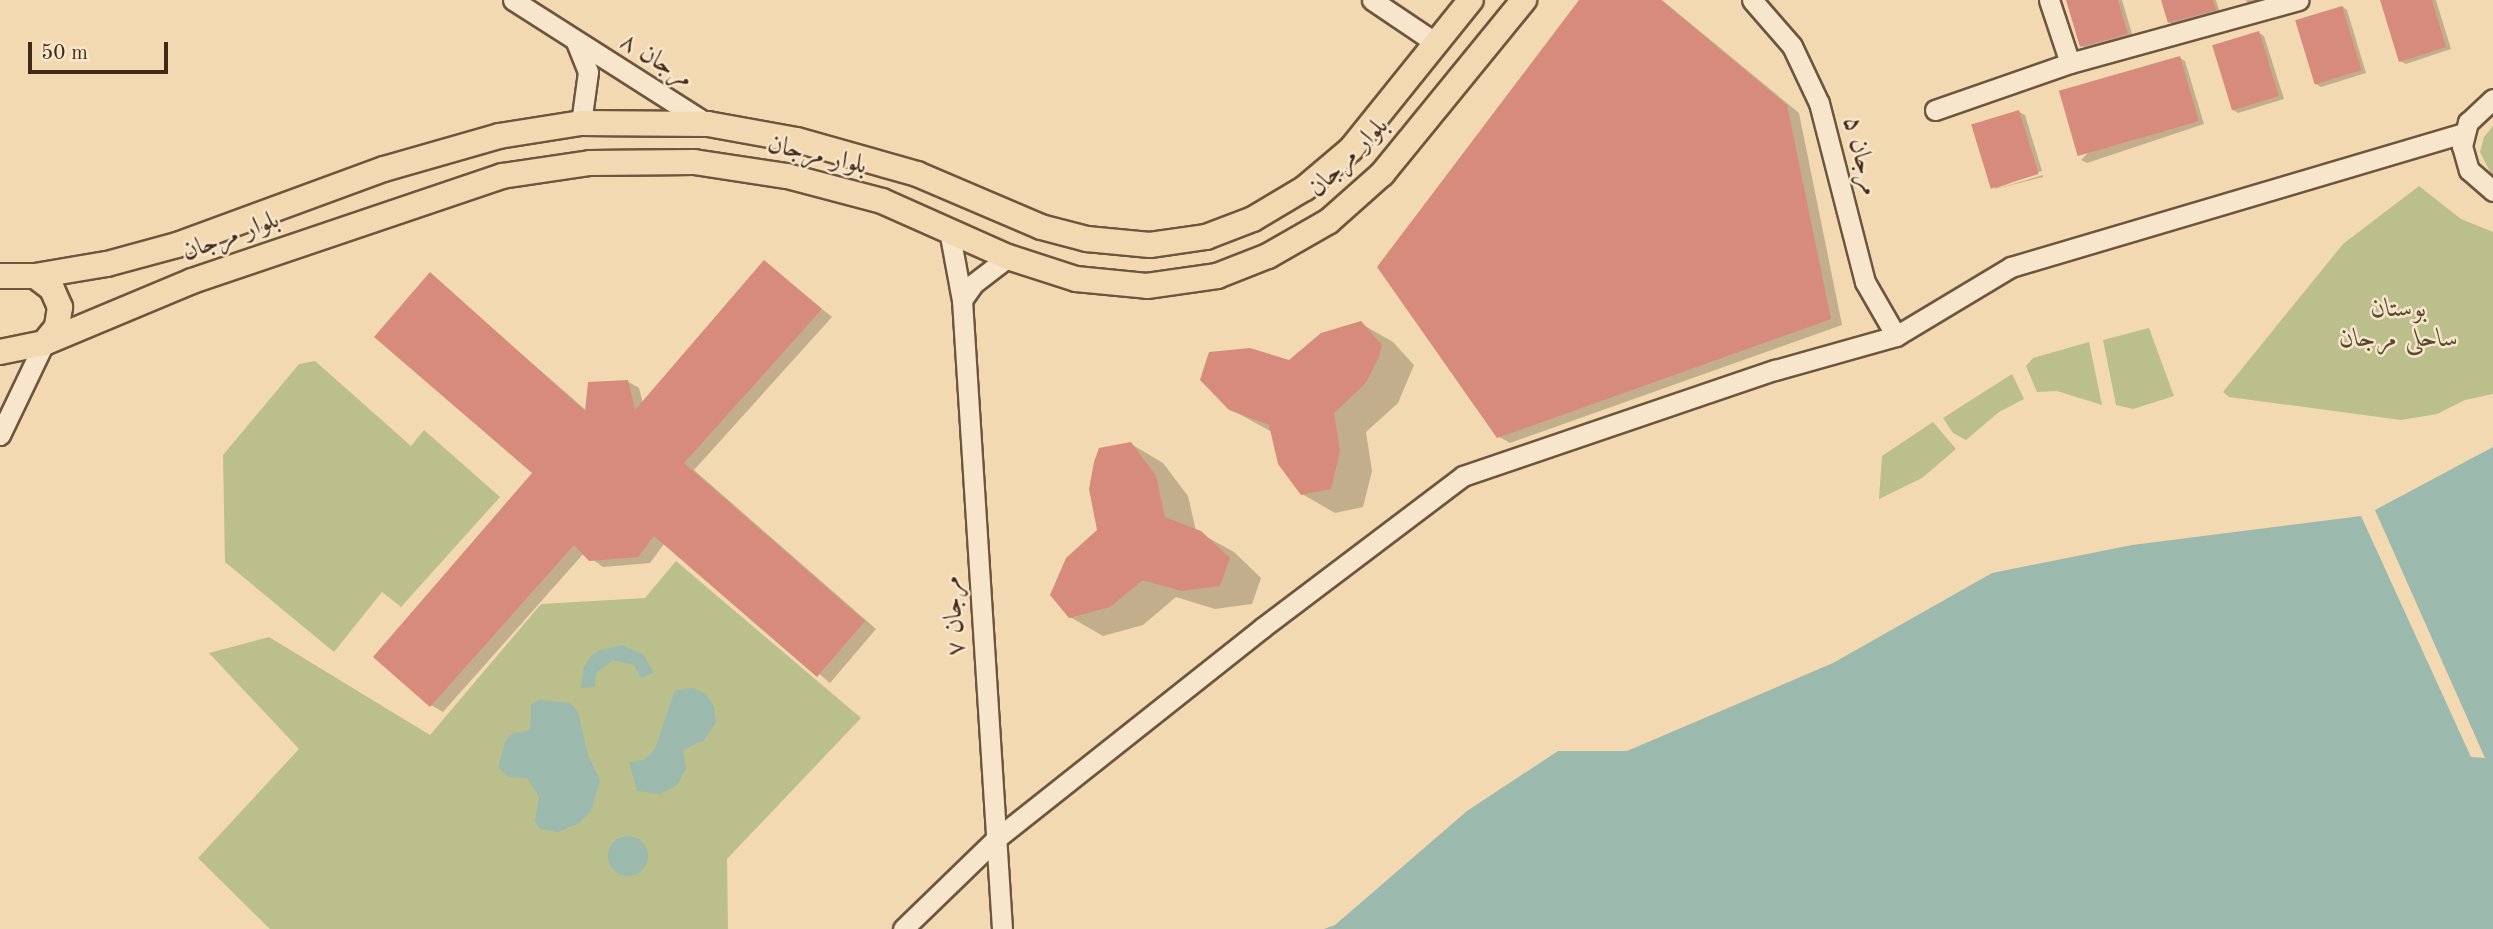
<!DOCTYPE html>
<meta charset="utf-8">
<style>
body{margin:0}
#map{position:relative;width:2493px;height:929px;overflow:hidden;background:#f3d9b1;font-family:"Old Standard TT",Amiri,serif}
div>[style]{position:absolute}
.green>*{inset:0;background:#bbbf8b}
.water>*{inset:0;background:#9bbaad}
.round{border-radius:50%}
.shadow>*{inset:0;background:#0003}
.building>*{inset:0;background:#d78b7c;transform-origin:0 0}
.roads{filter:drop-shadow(2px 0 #6e553e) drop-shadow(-2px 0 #6e553e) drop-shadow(0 2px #6e553e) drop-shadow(0 -2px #6e553e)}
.minor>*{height:19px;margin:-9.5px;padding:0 9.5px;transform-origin:9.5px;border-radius:9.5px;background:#f7e6cc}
.major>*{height:24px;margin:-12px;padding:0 12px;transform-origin:12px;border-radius:12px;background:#f3d9b1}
span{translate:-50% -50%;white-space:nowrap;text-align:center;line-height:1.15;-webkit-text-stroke:5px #f7e6cc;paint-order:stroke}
.street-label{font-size:26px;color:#412918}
.park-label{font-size:26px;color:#59472f;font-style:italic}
.scale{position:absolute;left:28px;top:42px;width:140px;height:32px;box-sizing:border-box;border:4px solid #412918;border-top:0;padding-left:9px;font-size:21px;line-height:24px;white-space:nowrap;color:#412918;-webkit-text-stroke:5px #f7e6cc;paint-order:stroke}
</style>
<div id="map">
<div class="green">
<i style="clip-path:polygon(2493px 126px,2493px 178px,2480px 152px,2484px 137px)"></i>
<i style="clip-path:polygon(2419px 186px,2461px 219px,2493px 232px,2493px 394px,2465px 400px,2437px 414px,2401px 420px,2229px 397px,2223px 392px,2343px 244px)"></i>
<i style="clip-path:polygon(2149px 328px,2174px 396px,2133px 409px,2116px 405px,2103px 340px)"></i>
<i style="clip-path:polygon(2089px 342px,2102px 405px,2057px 391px,2037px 392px,2026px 366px,2033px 358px)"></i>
<i style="clip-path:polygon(315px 361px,411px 446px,424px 430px,500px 497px,401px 607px,382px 592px,334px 652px,225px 562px,223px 455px,299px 364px)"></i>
<i style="clip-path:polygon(2012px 374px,2024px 399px,1999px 412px,1966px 440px,1953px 433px,1943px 418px)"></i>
<i style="clip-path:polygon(1933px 422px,1956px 449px,1922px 478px,1879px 499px,1882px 456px)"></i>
<i style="clip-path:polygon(676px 561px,861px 718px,727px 859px,728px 929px,270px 929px,198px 858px,299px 749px,209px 653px,269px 637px,430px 735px,541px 604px,645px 598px)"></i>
</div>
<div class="water">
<i style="clip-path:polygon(2493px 447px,2493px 929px,1324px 929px,1335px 925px,1467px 811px,1558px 751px,1627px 751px,1833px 663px,1992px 573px,2132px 545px,2361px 516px,2471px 757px,2485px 758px,2375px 510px)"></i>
<i style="clip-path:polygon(623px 645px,644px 655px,654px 673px,641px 678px,634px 665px,613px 660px,596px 673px,595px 687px,581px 688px,584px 667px,590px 657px,600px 650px)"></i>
<i style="clip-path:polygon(693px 688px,706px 694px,714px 707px,716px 722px,704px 740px,683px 750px,686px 769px,677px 785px,660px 794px,637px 791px,629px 762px,644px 760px,655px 749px,675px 690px)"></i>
<i style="clip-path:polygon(539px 700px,570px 703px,578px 712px,588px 755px,600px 780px,591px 811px,579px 823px,558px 832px,540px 829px,535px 822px,539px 797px,527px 778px,509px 777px,498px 768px,505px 742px,511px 734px,530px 730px,531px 704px)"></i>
<i class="round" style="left:608px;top:836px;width:40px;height:40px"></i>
</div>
<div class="shadow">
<i style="clip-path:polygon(1581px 0,1662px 0,1799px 113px,1842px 325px,1510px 443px,1498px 436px)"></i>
<i style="clip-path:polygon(2068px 0,2122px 0,2133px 37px,2087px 49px,2082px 46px)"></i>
<i style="clip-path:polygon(2162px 0,2216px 0,2220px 13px,2175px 25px,2169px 22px)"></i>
<i style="clip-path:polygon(2245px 0,2266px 0,2251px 4px)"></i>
<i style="clip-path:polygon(2382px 0,2436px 0,2451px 49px,2406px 64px,2400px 61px)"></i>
<i style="clip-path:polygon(2342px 6px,2347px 10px,2366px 73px,2321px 87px,2316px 84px)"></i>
<i style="clip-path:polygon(2259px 33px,2264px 36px,2284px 99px,2238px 113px,2233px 110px)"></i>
<i style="clip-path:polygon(2180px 58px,2185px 61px,2204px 124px,2087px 163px,2081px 160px)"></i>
<i style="clip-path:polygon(2019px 112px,2025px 115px,2042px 171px,1995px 189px)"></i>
<i style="clip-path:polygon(2043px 175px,2043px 177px,1996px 189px)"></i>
<i style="clip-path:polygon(764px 262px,832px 317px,694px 470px,876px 629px,830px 683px,664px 544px,650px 563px,603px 567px,584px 553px,443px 712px,431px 705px,534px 473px,431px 275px,587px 411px,627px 381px,639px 388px,643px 403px)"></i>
<i style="clip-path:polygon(1360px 323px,1393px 342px,1414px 365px,1398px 403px,1366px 432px,1372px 471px,1363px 507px,1335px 513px,1302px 494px,1272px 432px,1230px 409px,1290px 362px)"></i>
<i style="clip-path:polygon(1131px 444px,1163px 463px,1188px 496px,1196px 531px,1234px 552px,1261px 578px,1252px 604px,1215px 609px,1176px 597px,1143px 625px,1103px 636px,1070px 617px)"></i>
</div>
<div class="building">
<i style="clip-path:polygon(1579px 0,1661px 0,1787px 105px,1831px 319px,1497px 438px,1377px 267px)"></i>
<i style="clip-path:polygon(2066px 0,2118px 0,2128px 34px,2080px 47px)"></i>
<i style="clip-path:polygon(2161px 0,2213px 0,2216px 10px,2168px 23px)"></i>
<i style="clip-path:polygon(2380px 0,2432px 0,2446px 47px,2399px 62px)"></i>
<i style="left:2342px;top:6px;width:67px;height:49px;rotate:73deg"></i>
<i style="left:2259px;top:31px;width:68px;height:49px;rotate:73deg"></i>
<i style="left:2180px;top:56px;width:68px;height:126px;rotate:74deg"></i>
<i style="left:2019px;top:110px;width:67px;height:50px;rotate:73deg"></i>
<i style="clip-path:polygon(764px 260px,822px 309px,684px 463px,865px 621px,817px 677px,654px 536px,638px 557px,589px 561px,574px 545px,430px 707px,373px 657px,532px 473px,374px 337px,430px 272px,585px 411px,588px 382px,628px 380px,635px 410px)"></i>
<i style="clip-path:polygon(1361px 321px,1382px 345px,1378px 359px,1365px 384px,1334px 413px,1340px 451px,1331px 489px,1301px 495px,1278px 464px,1269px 425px,1229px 410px,1200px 380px,1209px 352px,1250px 348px,1289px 360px,1321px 333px)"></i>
<i style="clip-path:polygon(1131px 442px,1156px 476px,1165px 517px,1201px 531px,1230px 558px,1220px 586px,1181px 591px,1143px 580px,1110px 607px,1069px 618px,1050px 595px,1066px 558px,1097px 530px,1089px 489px,1094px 462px,1099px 448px)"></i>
</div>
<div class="roads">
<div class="minor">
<i style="left:513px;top:0;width:231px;rotate:32.5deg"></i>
<i style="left:1372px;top:0;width:77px;rotate:33.9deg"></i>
<i style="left:1752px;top:0;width:61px;rotate:49deg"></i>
<i style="left:1792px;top:46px;width:63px;rotate:64.7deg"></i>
<i style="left:1819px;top:103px;width:185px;rotate:75.6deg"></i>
<i style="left:1865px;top:282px;width:62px;rotate:60.1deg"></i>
<i style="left:2049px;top:0;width:66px;rotate:71.6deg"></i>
<i style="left:576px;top:42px;width:32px;rotate:68deg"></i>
<i style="left:588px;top:72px;width:51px;rotate:97.8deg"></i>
<i style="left:2493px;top:99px;width:34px;rotate:137deg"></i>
<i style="left:2468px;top:122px;width:25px;rotate:104deg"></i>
<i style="left:2462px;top:146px;width:25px;rotate:74deg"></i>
<i style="left:2469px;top:170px;width:32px;rotate:41deg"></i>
<i style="left:1935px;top:110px;width:143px;rotate:-19.2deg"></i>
<i style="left:2070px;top:63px;width:237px;rotate:-15.4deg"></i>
<i style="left:949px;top:230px;width:71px;rotate:79.5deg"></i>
<i style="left:962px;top:300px;width:630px;rotate:86.36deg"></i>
<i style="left:962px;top:300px;width:19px;rotate:-55deg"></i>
<i style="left:973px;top:284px;width:44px;rotate:-37.6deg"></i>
<i style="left:0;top:435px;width:102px;rotate:-64.4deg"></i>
<i style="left:903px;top:929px;width:129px;rotate:-44.1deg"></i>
<i style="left:996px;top:839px;width:340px;rotate:-38.4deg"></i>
<i style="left:1262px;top:628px;width:252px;rotate:-37.1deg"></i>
<i style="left:1463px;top:476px;width:330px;rotate:-18.8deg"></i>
<i style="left:1775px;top:370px;width:126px;rotate:-15.7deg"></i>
<i style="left:1896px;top:336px;width:134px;rotate:-31deg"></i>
<i style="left:2011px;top:267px;width:472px;rotate:-16.5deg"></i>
</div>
<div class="major">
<i style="left:0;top:276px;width:35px"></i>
<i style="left:35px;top:276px;width:73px;rotate:-9.5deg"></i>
<i style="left:107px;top:264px;width:73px;rotate:-15.2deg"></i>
<i style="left:177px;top:245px;width:221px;rotate:-20.2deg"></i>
<i style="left:384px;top:169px;width:120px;rotate:-16deg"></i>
<i style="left:499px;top:136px;width:83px;rotate:-9deg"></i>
<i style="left:581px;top:123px;width:127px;rotate:0.5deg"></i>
<i style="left:708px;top:124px;width:90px;rotate:10.2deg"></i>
<i style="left:797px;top:140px;width:125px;rotate:15.8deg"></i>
<i style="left:917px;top:174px;width:135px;rotate:23.1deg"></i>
<i style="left:1041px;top:227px;width:48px;rotate:14.6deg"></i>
<i style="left:1087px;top:239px;width:63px;rotate:5.4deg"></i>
<i style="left:1150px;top:245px;width:57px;rotate:-8.1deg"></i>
<i style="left:1206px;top:237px;width:50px;rotate:-21deg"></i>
<i style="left:1253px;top:219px;width:61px;rotate:-30.8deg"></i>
<i style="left:1305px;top:188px;width:60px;rotate:-40.3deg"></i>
<i style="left:1351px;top:149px;width:191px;rotate:-51.2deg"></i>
<i style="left:35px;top:276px;width:21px;rotate:37deg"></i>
<i style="left:52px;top:289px;width:20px;rotate:66deg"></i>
<i style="left:60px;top:307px;width:20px;rotate:99deg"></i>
<i style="left:57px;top:327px;width:21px;rotate:129deg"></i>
<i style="left:0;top:352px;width:45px;rotate:-11.6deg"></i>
<i style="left:44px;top:343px;width:160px;rotate:-22.7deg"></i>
<i style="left:192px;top:281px;width:327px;rotate:-18.7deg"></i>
<i style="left:502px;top:176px;width:89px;rotate:-8.4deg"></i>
<i style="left:590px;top:163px;width:104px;rotate:-0.6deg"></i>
<i style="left:694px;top:162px;width:94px;rotate:8.6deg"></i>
<i style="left:787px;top:176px;width:98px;rotate:14.7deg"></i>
<i style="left:882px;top:201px;width:138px;rotate:24deg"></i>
<i style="left:1008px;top:257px;width:71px;rotate:17.9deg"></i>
<i style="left:1076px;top:279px;width:71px;rotate:5.6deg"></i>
<i style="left:1147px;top:286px;width:71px;rotate:-8.1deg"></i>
<i style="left:1217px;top:276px;width:55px;rotate:-21.4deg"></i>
<i style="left:1268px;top:256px;width:70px;rotate:-29.8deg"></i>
<i style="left:1329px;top:221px;width:71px;rotate:-41.6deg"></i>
<i style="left:1382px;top:174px;width:225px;rotate:-50.8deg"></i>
</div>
</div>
<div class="street-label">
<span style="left:656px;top:61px;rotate:32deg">مرجان ۸</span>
<span style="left:817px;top:156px;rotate:13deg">بلوار مرجان</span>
<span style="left:1860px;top:156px;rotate:76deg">مرجان ۵</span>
<span style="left:1349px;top:158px;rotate:-45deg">بلوار مرجان</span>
<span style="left:231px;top:237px;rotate:-20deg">بلوار مرجان</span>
<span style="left:955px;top:616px;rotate:-94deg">مرجان ۷</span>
</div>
<div class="park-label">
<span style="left:2399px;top:325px">بوستان<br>ساحلی مرجان</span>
</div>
<div class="scale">50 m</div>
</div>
